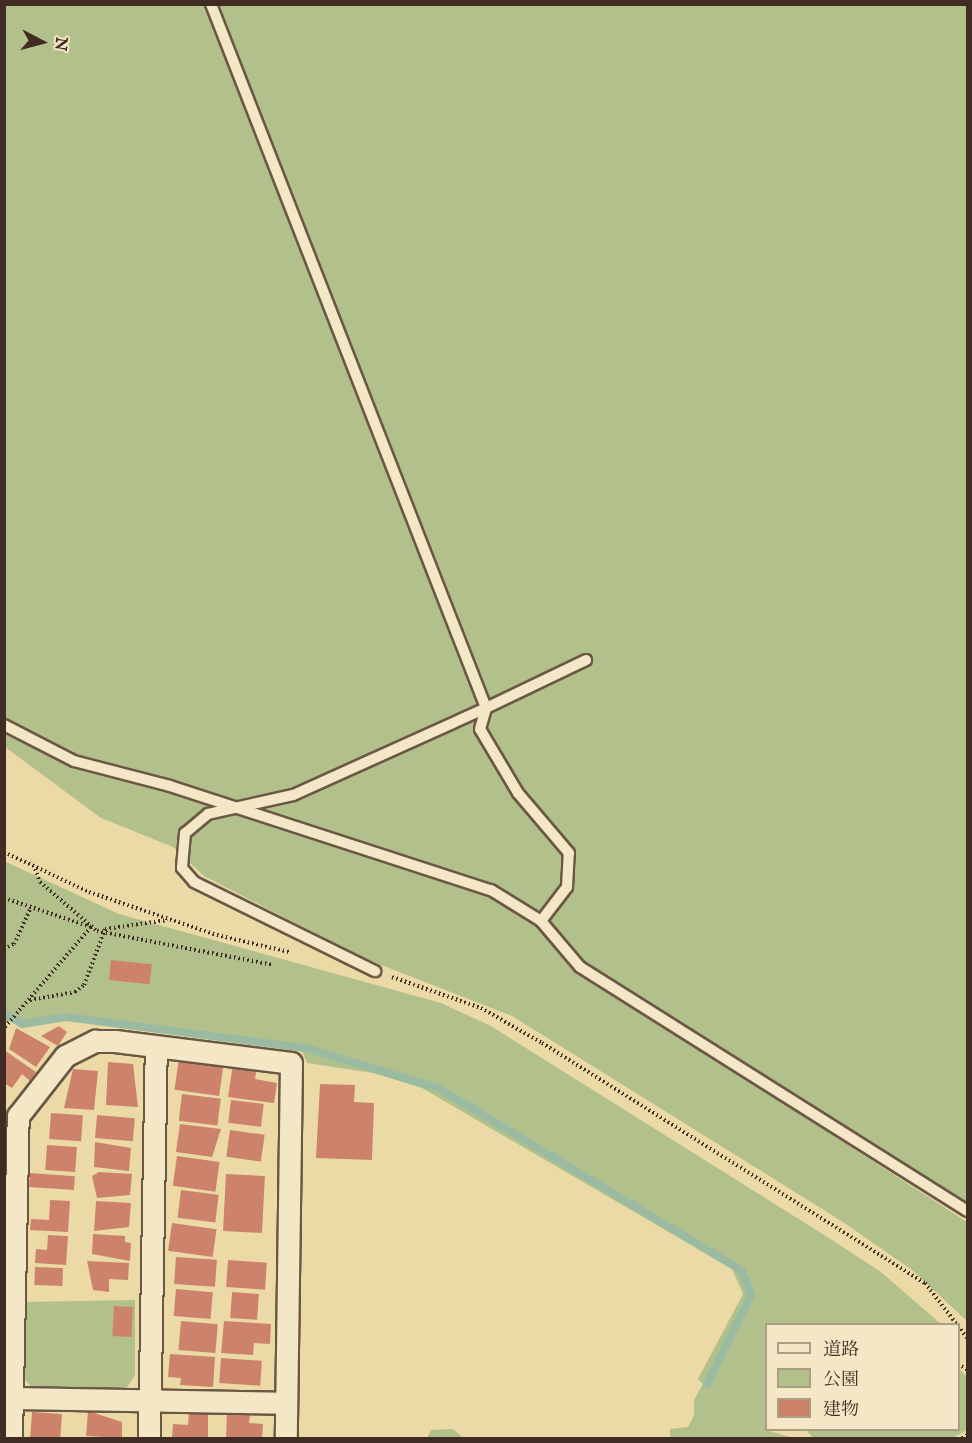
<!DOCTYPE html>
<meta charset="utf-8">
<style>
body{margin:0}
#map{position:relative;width:972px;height:1443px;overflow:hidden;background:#ecdaa6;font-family:"IM FELL English","Noto Serif JP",serif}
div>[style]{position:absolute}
.green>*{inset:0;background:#b2c18b}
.stream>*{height:8px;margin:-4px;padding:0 4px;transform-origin:4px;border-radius:4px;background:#9abba2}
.building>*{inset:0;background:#cd836b;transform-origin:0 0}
.path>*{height:4px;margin-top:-2px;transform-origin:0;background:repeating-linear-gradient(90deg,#402c23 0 1.5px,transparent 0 4.5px)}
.roads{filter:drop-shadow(2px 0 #6b5844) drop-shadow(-2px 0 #6b5844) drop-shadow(0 2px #6b5844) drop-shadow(0 -2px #6b5844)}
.service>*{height:10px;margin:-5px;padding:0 5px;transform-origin:5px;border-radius:5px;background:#f3e7c5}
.minor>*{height:21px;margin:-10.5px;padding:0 10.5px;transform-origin:10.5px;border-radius:10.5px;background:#f3e7c5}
span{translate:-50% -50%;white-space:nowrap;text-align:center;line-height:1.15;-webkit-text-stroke:5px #f3e7c5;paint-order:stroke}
.frame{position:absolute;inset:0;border:6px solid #402c23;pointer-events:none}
.legend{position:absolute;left:765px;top:1323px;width:195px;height:108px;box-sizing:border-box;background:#f3e7c5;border:2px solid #ab9c84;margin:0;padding:8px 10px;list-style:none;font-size:18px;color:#402c23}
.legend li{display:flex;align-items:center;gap:12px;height:30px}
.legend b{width:30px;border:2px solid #ab9c84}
.north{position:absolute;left:12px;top:12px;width:60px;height:60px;-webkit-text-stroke:4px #f3e7c5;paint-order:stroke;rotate:96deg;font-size:16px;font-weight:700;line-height:24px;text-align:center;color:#402c23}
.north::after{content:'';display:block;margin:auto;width:21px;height:27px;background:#402c23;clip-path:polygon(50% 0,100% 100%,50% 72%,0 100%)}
</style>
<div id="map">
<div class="green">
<i style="clip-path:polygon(4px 5px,967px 5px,967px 1204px,588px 968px,594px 981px,967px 1222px,967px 1321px,912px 1270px,843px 1222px,512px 1016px,361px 957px,204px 876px,173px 847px,101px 818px,5px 747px)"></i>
<i style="clip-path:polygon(4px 861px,119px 914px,441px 1003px,491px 1026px,829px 1238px,881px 1272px,941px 1324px,766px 1324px,766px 1430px,793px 1438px,670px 1438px,670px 1429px,688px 1427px,694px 1415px,694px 1400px,703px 1384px,698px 1379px,743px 1294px,732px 1269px,422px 1088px,373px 1073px,307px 1063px,300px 1046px,71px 1016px,6px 1022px)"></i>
<i style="clip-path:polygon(135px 1300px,135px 1375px,126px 1389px,33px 1389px,21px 1375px,22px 1302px)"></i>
<i style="clip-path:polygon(959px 1369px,967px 1377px,967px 1430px,953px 1438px,813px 1438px,806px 1430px,958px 1430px)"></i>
<i style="clip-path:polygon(453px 1429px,463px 1438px,427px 1438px,431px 1430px)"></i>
</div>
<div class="stream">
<i style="left:4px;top:1013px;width:21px;rotate:31deg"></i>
<i style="left:22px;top:1024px;width:45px;rotate:-9deg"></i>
<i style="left:66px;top:1017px;width:242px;rotate:7.4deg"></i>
<i style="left:306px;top:1048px;width:138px;rotate:16.9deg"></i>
<i style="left:438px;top:1088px;width:355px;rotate:31deg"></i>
<i style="left:742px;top:1271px;width:26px;rotate:69deg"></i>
<i style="left:751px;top:1295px;width:99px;rotate:116.3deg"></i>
</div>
<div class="building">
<i style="left:111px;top:960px;width:41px;height:20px;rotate:6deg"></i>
<i style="clip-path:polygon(59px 1026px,67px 1032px,58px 1046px,41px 1036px)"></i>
<i style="clip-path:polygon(16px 1028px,50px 1047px,36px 1067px,9px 1049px)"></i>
<i style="clip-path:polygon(4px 1050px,36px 1072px,30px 1081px,22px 1074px,12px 1088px,4px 1083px)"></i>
<i style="left:179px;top:1058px;width:45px;height:32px;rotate:8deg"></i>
<i style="clip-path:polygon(108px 1062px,133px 1064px,138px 1107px,106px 1105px)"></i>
<i style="clip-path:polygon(233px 1064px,257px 1068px,255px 1079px,277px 1083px,274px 1103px,228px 1097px)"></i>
<i style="clip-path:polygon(73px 1069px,98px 1071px,94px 1110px,64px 1108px)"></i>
<i style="clip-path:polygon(320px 1084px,355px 1085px,354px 1102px,374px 1103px,372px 1160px,316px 1158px)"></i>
<i style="left:182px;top:1094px;width:39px;height:27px;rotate:7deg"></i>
<i style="left:231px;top:1100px;width:33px;height:23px;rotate:7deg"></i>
<i style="left:51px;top:1113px;width:32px;height:26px;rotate:4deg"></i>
<i style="left:97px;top:1115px;width:38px;height:23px;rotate:5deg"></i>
<i style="clip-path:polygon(180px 1124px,221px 1129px,212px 1157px,176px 1152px)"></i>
<i style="left:230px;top:1130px;width:35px;height:27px;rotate:8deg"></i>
<i style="clip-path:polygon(95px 1142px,131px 1148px,129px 1171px,94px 1167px)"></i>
<i style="left:47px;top:1145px;width:30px;height:25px;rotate:4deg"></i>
<i style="left:177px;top:1156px;width:43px;height:30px;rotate:8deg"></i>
<i style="clip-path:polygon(99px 1172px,132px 1174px,130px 1195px,97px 1198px,92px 1176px)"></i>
<i style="left:30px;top:1173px;width:45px;height:14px;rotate:4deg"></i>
<i style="left:226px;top:1174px;width:39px;height:57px;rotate:3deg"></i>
<i style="left:181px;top:1190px;width:38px;height:28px;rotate:7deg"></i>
<i style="clip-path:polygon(50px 1200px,70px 1201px,68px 1232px,30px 1230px,31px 1219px,49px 1220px)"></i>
<i style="clip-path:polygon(96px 1201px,131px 1203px,129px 1227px,94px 1231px)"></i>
<i style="left:172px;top:1223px;width:45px;height:28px;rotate:8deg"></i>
<i style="clip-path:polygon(93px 1234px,125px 1236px,125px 1242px,131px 1243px,130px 1261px,92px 1254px)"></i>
<i style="clip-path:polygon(48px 1235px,68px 1236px,66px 1265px,35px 1263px,36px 1249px,47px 1250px)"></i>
<i style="left:176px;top:1257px;width:41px;height:27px;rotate:4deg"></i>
<i style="left:228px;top:1260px;width:39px;height:27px;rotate:4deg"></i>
<i style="clip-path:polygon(87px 1261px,129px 1263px,128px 1280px,109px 1279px,109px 1292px,93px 1290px)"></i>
<i style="left:35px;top:1267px;width:28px;height:18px;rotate:2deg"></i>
<i style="left:176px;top:1289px;width:37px;height:27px;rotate:5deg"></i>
<i style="left:232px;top:1292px;width:27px;height:26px;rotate:4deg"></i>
<i style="left:114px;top:1306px;width:19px;height:30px;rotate:3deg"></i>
<i style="left:181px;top:1321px;width:37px;height:29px;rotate:5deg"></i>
<i style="clip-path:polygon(224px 1321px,271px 1324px,270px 1344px,254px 1343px,253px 1355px,221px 1353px)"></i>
<i style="clip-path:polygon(170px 1354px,215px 1357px,213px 1387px,180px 1385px,181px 1378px,168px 1377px)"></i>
<i style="left:221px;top:1358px;width:41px;height:25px;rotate:4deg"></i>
<i style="clip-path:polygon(88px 1411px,122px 1422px,122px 1438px,86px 1436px)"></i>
<i style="left:32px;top:1412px;width:30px;height:26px;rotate:4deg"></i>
<i style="clip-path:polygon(189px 1412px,208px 1413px,208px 1438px,172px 1438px,173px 1424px,188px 1425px)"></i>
<i style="clip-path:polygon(227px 1413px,250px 1414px,249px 1423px,263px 1424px,262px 1438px,226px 1438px)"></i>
</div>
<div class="path">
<i style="left:4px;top:852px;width:94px;rotate:25.2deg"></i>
<i style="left:89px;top:892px;width:135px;rotate:18.6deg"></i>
<i style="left:217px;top:935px;width:74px;rotate:13.3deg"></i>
<i style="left:35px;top:869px;width:14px;rotate:69deg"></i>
<i style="left:40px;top:882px;width:75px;rotate:40.7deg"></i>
<i style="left:97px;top:931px;width:179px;rotate:10.9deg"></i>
<i style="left:4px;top:898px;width:92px;rotate:18.4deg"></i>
<i style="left:91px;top:927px;width:133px;rotate:130.7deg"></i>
<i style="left:4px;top:949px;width:11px;rotate:-27deg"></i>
<i style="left:14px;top:944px;width:38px;rotate:-65deg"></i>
<i style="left:392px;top:977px;width:94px;rotate:19.2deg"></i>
<i style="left:481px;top:1008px;width:70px;rotate:29.8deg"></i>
<i style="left:542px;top:1043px;width:452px;rotate:32.1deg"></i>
<i style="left:925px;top:1283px;width:71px;rotate:52.5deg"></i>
<i style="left:30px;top:1000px;width:46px;rotate:-10.1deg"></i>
<i style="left:75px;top:992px;width:11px;rotate:-38deg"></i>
<i style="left:84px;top:985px;width:60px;rotate:-69.4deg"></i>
<i style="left:105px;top:929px;width:63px;rotate:-8.3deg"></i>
<i style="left:958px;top:1364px;width:12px;rotate:31deg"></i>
<i style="left:962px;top:1438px;width:7px;rotate:-27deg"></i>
</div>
<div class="roads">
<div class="service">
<i style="left:211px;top:4px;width:756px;rotate:68.66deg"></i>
<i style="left:486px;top:708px;width:212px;rotate:155.7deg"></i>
<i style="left:293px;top:795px;width:87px;rotate:167.4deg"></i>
<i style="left:208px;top:814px;width:30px;rotate:140deg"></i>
<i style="left:185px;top:833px;width:35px;rotate:95deg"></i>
<i style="left:182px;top:868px;width:18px;rotate:49deg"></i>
<i style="left:194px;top:882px;width:202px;rotate:26.2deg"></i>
<i style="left:4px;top:725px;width:79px;rotate:27.2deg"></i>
<i style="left:74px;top:761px;width:99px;rotate:14.6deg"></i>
<i style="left:170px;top:786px;width:337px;rotate:18deg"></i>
<i style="left:491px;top:890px;width:59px;rotate:31.8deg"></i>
<i style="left:541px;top:921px;width:60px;rotate:49.7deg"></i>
<i style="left:580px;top:967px;width:458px;rotate:32.2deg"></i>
<i style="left:541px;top:921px;width:43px;rotate:-52.6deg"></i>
<i style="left:567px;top:887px;width:34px;rotate:-87deg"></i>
<i style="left:569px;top:853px;width:79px;rotate:-130.4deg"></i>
<i style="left:518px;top:793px;width:74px;rotate:-120.7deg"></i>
<i style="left:480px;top:729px;width:22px;rotate:-74deg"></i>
<i style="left:486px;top:708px;width:111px;rotate:-25.6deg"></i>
</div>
<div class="minor">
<i style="left:11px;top:1398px;width:275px;rotate:1deg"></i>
<i style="left:11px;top:1438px;width:322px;rotate:-88.8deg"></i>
<i style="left:18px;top:1116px;width:76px;rotate:-51.9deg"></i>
<i style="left:65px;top:1056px;width:34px;rotate:-27deg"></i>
<i style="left:95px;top:1041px;width:20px"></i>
<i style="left:115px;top:1041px;width:177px;rotate:7.1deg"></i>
<i style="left:291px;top:1063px;width:375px;rotate:90.8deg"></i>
<i style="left:149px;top:1438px;width:391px;rotate:-89deg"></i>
</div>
</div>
<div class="frame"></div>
<ul class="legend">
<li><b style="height:8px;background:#f3e7c5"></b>道路</li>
<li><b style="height:16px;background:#b2c18b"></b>公園</li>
<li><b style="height:16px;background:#cd836b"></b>建物</li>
</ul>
<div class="north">N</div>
</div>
